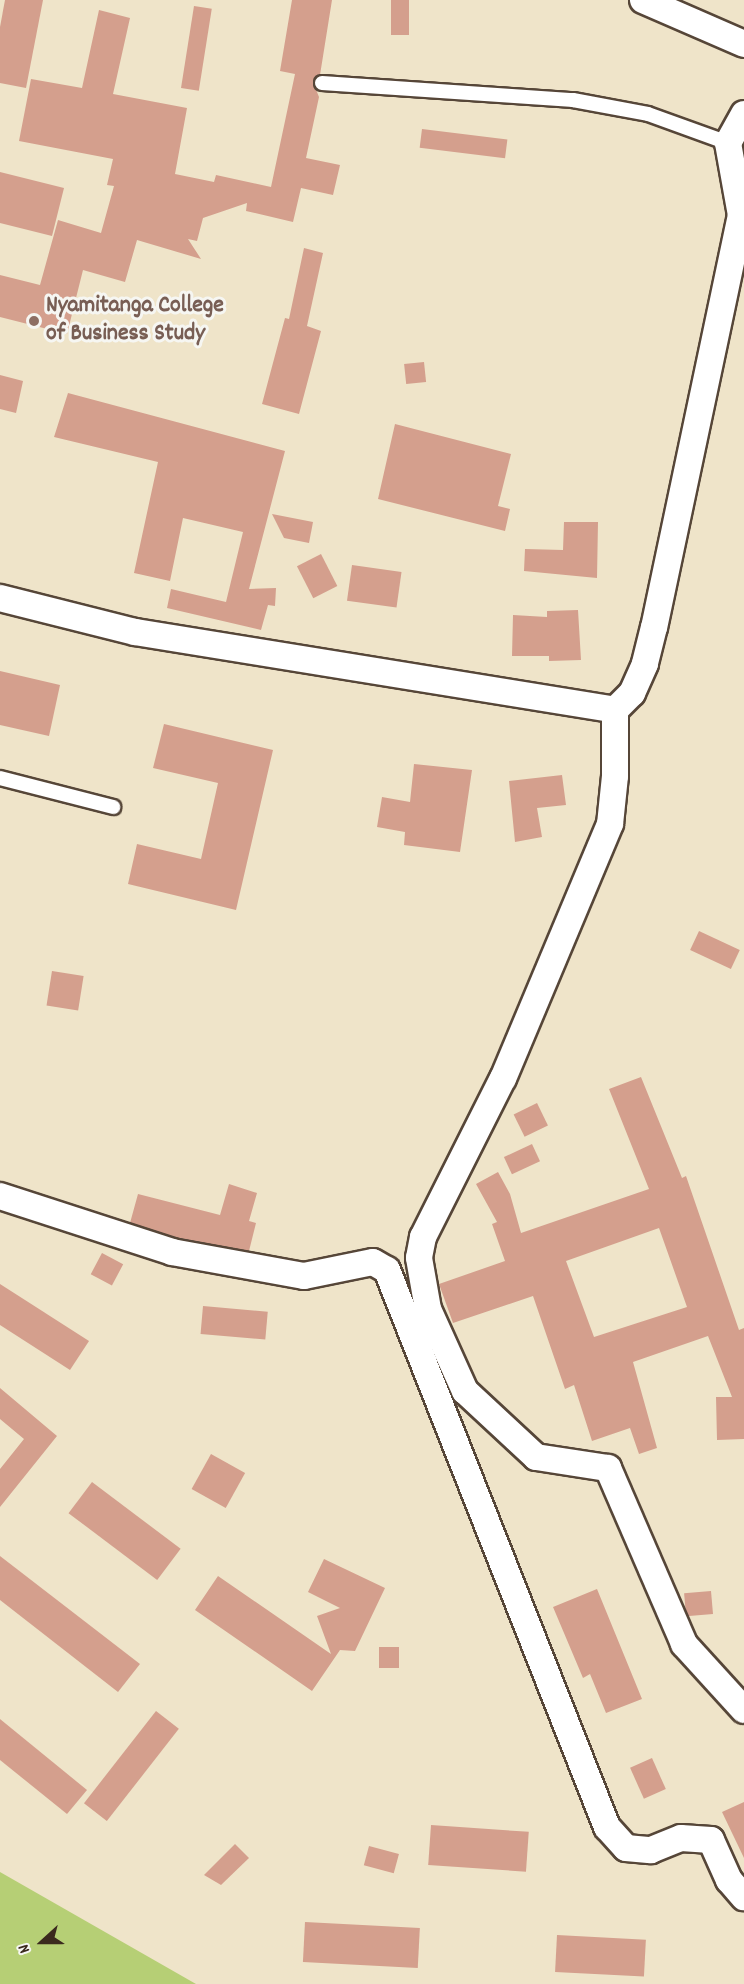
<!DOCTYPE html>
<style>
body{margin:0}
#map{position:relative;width:744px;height:1984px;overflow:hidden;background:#efe4c9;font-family:Dekko,sans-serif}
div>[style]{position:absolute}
.green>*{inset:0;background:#b6cf75}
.building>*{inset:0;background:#d49f8d;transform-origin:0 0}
.roads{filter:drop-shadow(2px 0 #564638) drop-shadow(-2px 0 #564638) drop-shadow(0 2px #564638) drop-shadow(0 -2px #564638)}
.service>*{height:14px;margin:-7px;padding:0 7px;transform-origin:7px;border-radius:7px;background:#fff}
.minor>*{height:26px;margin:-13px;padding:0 13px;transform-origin:13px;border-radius:13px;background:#fff}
.dots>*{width:16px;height:16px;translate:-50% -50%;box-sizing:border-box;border:3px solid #f6f6f2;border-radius:50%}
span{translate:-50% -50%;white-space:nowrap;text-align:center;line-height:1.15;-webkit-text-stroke:6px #f6f6f2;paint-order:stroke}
.education-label{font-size:24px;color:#785e54;font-weight:700}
.left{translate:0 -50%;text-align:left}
.north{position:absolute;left:12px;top:1912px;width:60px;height:60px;-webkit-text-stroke:4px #f6f6f2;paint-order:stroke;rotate:249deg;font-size:16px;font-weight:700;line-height:24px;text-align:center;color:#3b2a1e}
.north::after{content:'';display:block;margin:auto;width:21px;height:27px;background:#3b2a1e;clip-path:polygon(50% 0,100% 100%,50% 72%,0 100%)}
</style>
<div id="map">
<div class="green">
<i style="clip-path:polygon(0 1872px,196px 1984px,0 1984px)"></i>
</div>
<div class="building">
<i style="clip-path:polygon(5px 0,43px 0,26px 88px,0 83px,0 27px)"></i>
<i style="clip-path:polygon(292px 0,332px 0,320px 75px,313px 82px,319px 97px,306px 158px,340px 165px,333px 195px,301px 188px,293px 222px,246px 211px,247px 203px,203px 218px,197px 241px,188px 239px,201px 259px,137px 240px,125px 282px,83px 270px,67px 334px,0 317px,0 275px,40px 285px,58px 220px,101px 233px,114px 186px,107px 185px,113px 159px,19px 141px,31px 79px,82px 88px,99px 10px,130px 18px,113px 94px,187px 108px,175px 174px,214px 182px,216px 175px,271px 187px,295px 74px,280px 71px)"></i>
<i style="left:391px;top:0;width:18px;height:35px"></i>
<i style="left:194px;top:6px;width:18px;height:83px;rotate:9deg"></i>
<i style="left:422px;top:129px;width:86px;height:19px;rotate:7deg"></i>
<i style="clip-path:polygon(0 172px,64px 188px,52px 236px,0 223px)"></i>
<i style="clip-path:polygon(304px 248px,323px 253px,307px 326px,321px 331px,299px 414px,262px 404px,285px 318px,289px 319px)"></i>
<i style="left:424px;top:362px;width:20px;height:20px;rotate:84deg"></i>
<i style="clip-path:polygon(0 375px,23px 381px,16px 413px,0 409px)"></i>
<i style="clip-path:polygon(68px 393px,285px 451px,249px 589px,276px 588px,275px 606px,268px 605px,261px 630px,167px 608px,171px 589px,226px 602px,243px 532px,183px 518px,170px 581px,134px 573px,158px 462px,54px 437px)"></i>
<i style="clip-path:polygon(395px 424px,511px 454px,498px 506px,510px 509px,505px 531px,378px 499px)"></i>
<i style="clip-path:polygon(272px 514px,313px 522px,309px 543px,284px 538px)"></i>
<i style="clip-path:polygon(564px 522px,598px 522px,597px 578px,524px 571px,525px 549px,563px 550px)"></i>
<i style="left:321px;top:554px;width:36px;height:27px;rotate:63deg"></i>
<i style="left:352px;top:565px;width:50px;height:36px;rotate:8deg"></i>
<i style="clip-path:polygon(578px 610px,581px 660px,549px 661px,549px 656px,512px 656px,513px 615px,547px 617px,547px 611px)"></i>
<i style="clip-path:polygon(0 671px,60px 685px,49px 736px,0 725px)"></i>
<i style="clip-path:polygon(164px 724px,273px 750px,236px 910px,128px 884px,137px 844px,201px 859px,218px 783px,153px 768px)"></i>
<i style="clip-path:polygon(414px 764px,472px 770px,460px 852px,404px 845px,405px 832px,377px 827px,382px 797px,410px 802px)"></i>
<i style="clip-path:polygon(562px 775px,566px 805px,537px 808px,542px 837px,515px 842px,509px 781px)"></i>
<i style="left:699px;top:931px;width:45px;height:21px;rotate:25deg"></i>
<i style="left:52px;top:971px;width:32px;height:35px;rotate:9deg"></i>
<i style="clip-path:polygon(evenodd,641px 1077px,682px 1178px,686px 1176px,739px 1330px,744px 1328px,744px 1439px,717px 1440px,716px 1397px,732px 1397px,708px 1336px,633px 1362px,657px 1448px,639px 1454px,630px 1428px,592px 1441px,574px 1385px,565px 1389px,533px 1296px,453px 1323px,439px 1284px,505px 1261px,492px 1224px,497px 1222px,476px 1184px,498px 1172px,510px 1194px,521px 1233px,649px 1189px,609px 1089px,641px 1077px,659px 1228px,687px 1307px,594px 1337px,566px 1261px,659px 1228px)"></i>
<i style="left:537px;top:1103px;width:25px;height:26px;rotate:64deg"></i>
<i style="left:532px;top:1144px;width:19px;height:31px;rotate:65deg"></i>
<i style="clip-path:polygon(229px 1184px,257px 1193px,249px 1221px,256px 1223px,249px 1251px,178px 1238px,130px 1223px,138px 1194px,220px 1215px)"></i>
<i style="left:102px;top:1253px;width:24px;height:24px;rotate:28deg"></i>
<i style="clip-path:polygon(0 1284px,89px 1341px,70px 1370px,0 1325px)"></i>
<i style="left:203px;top:1306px;width:65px;height:28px;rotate:5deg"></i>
<i style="clip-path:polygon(0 1388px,57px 1436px,0 1507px,0 1469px,24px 1439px,0 1419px)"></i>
<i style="left:211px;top:1454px;width:39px;height:40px;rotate:29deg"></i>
<i style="left:92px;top:1482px;width:111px;height:39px;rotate:37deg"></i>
<i style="clip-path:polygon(0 1556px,140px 1664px,118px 1692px,0 1600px)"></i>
<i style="clip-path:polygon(324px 1559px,385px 1588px,355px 1651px,340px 1650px,312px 1691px,195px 1610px,218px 1576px,331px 1654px,317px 1616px,340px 1608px,308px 1592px)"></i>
<i style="clip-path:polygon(597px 1589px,642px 1699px,606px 1713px,590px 1674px,583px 1678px,553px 1607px)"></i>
<i style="left:711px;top:1591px;width:23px;height:27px;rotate:85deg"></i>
<i style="left:379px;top:1647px;width:20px;height:21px"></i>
<i style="left:156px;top:1711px;width:29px;height:117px;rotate:38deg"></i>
<i style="clip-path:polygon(0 1719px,87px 1790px,67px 1814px,0 1760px)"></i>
<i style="left:652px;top:1758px;width:34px;height:24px;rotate:66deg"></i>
<i style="clip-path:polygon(744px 1802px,744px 1858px,722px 1812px)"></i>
<i style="left:431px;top:1825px;width:98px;height:40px;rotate:4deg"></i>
<i style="clip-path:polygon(235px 1844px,249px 1858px,221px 1885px,204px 1875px)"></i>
<i style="left:369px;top:1846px;width:31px;height:20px;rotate:15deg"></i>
<i style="left:305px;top:1922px;width:115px;height:40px;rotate:3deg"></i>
<i style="left:557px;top:1935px;width:89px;height:37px;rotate:3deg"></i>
</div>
<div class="roads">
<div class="service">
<i style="left:322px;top:83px;width:252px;rotate:3.9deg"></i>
<i style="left:573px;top:100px;width:76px;rotate:10.6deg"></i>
<i style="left:648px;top:114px;width:85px;rotate:19.9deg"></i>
<i style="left:0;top:778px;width:117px;rotate:14.4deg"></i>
</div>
<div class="minor">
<i style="left:643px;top:0;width:110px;rotate:23.5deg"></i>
<i style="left:744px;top:114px;width:33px;rotate:119deg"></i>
<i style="left:728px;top:143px;width:73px;rotate:79.8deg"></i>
<i style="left:741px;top:215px;width:421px;rotate:101.9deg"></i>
<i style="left:654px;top:627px;width:38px;rotate:104deg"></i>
<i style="left:645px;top:664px;width:32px;rotate:114deg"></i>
<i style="left:632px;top:693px;width:24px;rotate:135deg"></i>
<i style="left:615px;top:710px;width:66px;rotate:90deg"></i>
<i style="left:615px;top:776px;width:48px;rotate:95.9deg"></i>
<i style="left:610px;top:824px;width:276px;rotate:112.8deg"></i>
<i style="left:503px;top:1078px;width:178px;rotate:116.7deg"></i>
<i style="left:423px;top:1237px;width:21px;rotate:101deg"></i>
<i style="left:419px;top:1258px;width:52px;rotate:80deg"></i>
<i style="left:428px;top:1309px;width:90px;rotate:65.7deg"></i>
<i style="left:465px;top:1391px;width:97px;rotate:42.9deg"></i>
<i style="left:536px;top:1457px;width:73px;rotate:8.7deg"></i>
<i style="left:608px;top:1468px;width:192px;rotate:66.6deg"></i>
<i style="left:684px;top:1644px;width:89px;rotate:47.7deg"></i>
<i style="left:0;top:598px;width:139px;rotate:14.1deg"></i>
<i style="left:135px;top:632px;width:486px;rotate:9.2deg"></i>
<i style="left:0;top:1196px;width:181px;rotate:18deg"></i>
<i style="left:172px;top:1252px;width:134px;rotate:10.3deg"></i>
<i style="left:304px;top:1276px;width:70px;rotate:-11.5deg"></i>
<i style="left:373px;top:1262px;width:16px;rotate:30deg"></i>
<i style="left:387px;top:1270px;width:599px;rotate:68.45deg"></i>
<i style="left:607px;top:1827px;width:28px;rotate:48deg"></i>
<i style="left:626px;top:1848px;width:25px;rotate:5deg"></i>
<i style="left:651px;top:1850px;width:32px;rotate:-22deg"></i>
<i style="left:681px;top:1838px;width:30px;rotate:4deg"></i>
<i style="left:711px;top:1840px;width:44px;rotate:65.8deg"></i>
<i style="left:729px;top:1880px;width:23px;rotate:49deg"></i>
</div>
</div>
<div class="dots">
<i style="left:34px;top:321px;background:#8d6e63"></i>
</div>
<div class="education-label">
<span class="left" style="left:46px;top:321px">Nyamitanga College<br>of Business Study</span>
</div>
<div class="north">N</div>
</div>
